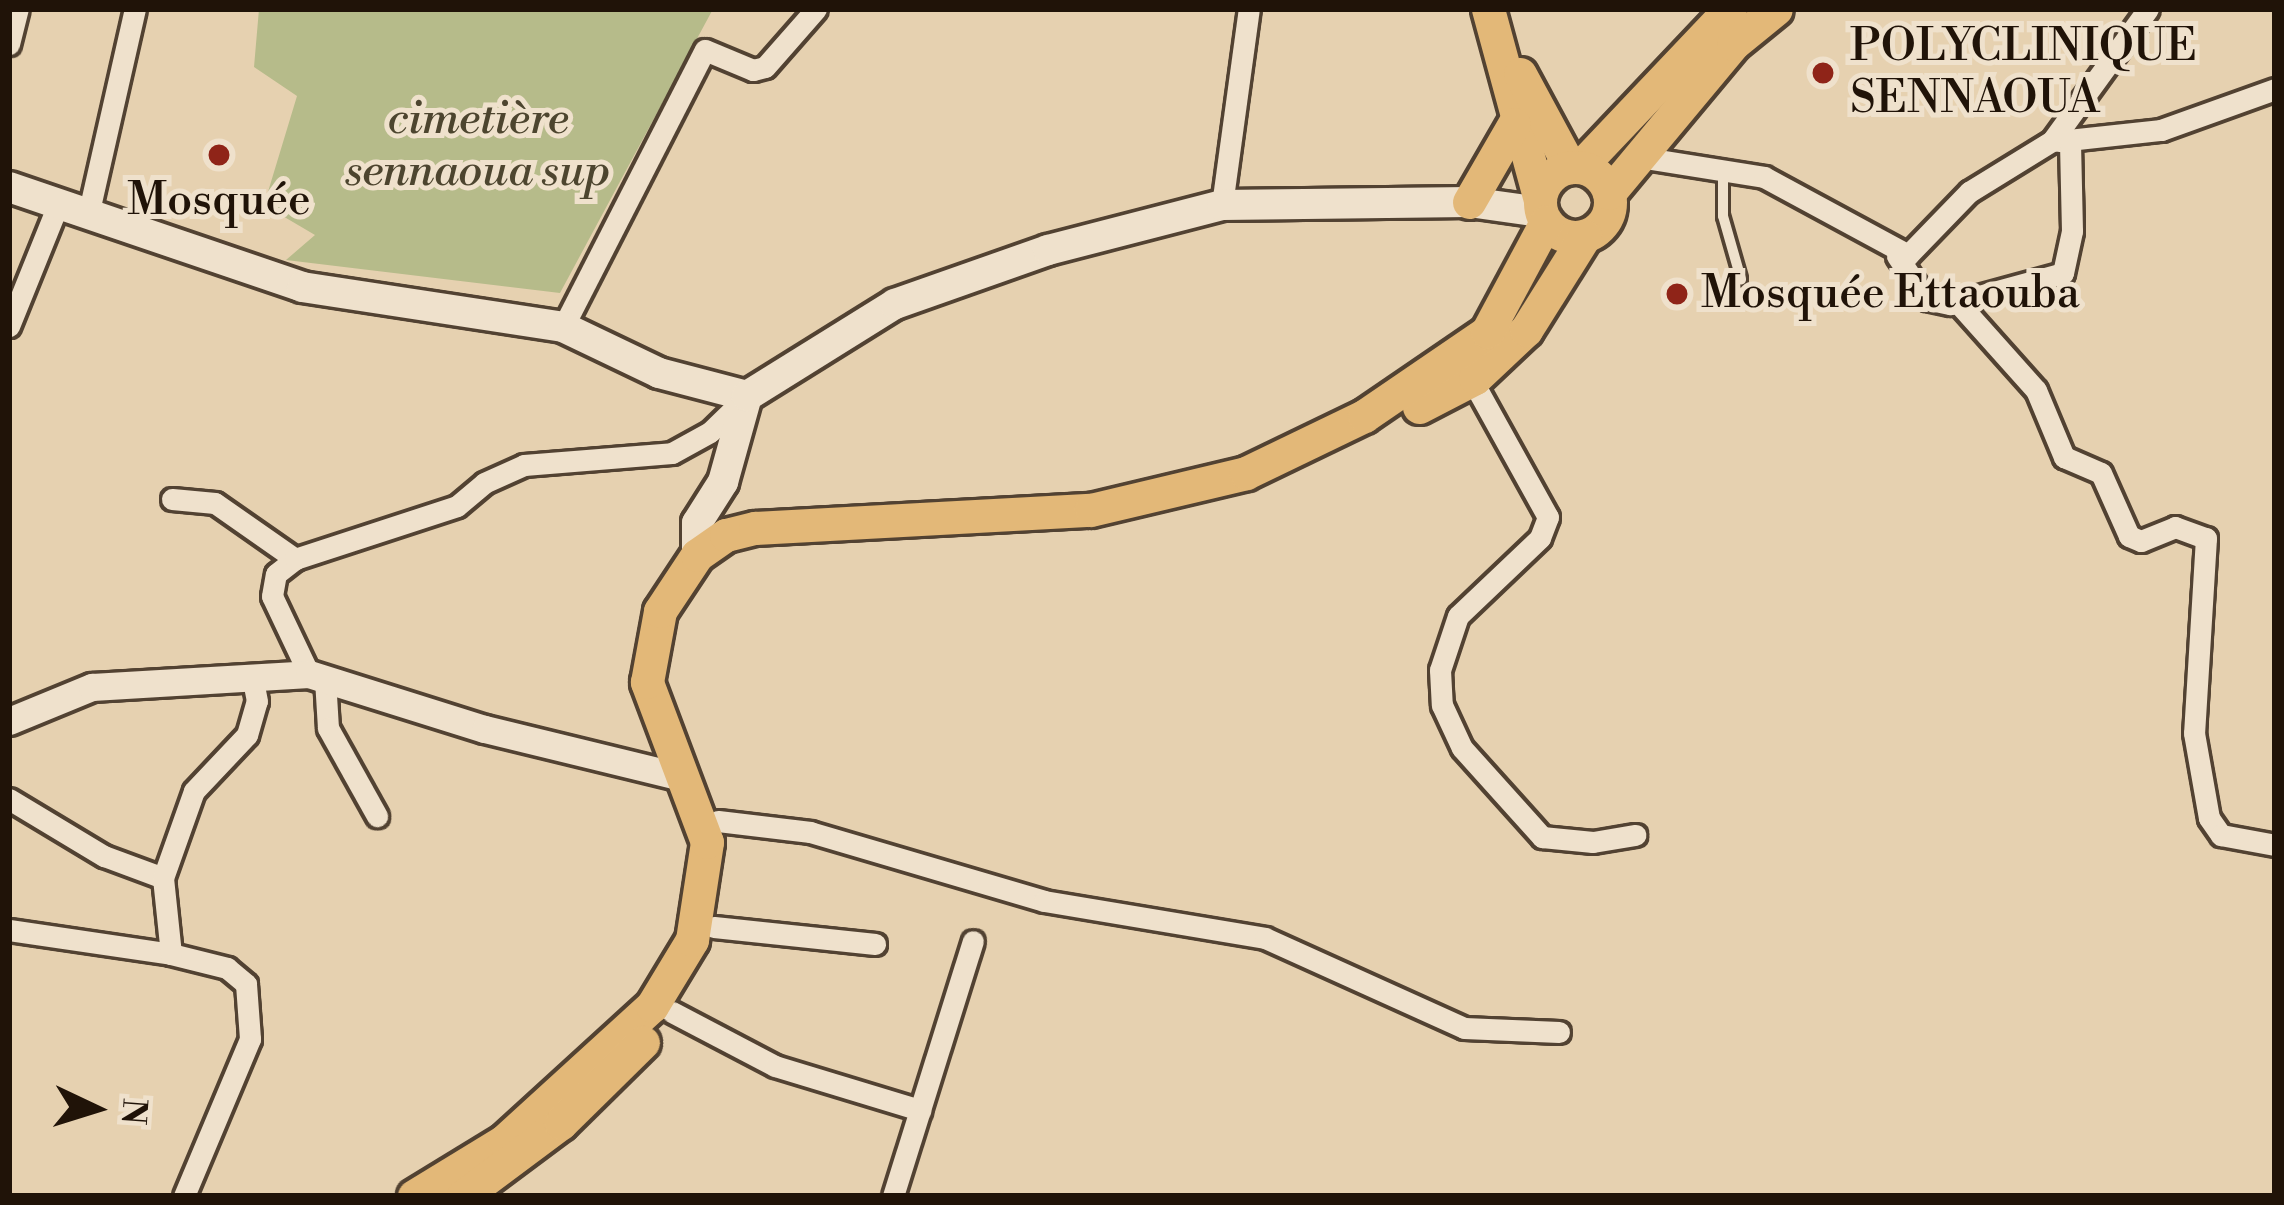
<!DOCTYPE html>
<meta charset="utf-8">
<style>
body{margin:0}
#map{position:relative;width:2284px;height:1205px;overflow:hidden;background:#e6d1b0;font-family:"Libre Bodoni",serif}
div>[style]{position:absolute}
.green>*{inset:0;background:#b6bb8a}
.roads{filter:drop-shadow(3px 0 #524232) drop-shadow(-3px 0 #524232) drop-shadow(0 3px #524232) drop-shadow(0 -3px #524232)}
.service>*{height:10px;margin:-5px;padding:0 5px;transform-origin:5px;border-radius:5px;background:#efe1cc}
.minor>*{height:21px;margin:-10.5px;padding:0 10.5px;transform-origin:10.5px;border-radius:10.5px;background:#efe1cc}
.tertiary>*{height:27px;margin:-13.5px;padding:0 13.5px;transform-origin:13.5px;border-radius:13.5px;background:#efe1cc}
.secondary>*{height:30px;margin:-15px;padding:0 15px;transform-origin:15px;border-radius:15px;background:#efe1cc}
.primary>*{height:33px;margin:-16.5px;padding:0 16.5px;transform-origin:16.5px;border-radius:16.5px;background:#e3b878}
.primary>.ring{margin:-16.5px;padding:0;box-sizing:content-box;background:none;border:33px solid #e3b878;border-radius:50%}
.dots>*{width:33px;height:33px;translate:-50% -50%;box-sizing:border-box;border:6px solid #efe1cc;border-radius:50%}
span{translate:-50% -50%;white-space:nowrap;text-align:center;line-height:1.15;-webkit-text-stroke:10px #efe1cc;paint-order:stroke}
.poi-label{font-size:45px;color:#201308}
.left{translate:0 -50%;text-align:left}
.park-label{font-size:45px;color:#4d452f;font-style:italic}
.frame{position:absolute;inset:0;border:12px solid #201308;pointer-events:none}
.north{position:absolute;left:36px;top:1049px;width:120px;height:120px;-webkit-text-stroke:9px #efe1cc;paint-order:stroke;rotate:94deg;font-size:33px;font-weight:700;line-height:48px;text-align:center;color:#201308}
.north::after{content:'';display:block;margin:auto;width:42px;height:54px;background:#201308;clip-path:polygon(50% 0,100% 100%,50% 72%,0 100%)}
</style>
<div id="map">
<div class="green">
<i style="clip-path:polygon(259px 9px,713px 9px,560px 293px,286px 260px,315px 235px,264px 205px,297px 96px,254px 67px)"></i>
</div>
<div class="roads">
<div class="service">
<i style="left:1723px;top:168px;width:48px;rotate:90deg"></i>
<i style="left:1723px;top:216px;width:66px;rotate:74.1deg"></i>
</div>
<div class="minor">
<i style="left:9px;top:44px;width:36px;rotate:-76deg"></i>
<i style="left:2059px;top:141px;width:103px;rotate:-6.2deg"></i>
<i style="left:2161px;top:130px;width:121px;rotate:-19.8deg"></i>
<i style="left:1633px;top:156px;width:133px;rotate:9.1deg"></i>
<i style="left:1764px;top:177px;width:164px;rotate:28.4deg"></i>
<i style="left:1908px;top:255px;width:88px;rotate:-45.9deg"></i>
<i style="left:1969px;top:192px;width:97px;rotate:-31.6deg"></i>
<i style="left:2052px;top:141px;width:163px;rotate:-54deg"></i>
<i style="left:1222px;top:205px;width:198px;rotate:-82.2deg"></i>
<i style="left:89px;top:211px;width:207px;rotate:-77.2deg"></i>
<i style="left:1897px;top:256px;width:52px;rotate:56deg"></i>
<i style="left:1926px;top:299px;width:25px;rotate:12deg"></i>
<i style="left:1950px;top:304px;width:117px;rotate:-15.3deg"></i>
<i style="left:2063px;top:273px;width:43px;rotate:-77.9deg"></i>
<i style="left:2072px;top:231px;width:91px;rotate:-91.3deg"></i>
<i style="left:1959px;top:304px;width:115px;rotate:48.2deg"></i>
<i style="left:2036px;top:390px;width:73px;rotate:67.3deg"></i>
<i style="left:2064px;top:457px;width:40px;rotate:23.4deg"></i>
<i style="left:2101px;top:473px;width:69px;rotate:66deg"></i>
<i style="left:2129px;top:536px;width:13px;rotate:23deg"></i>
<i style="left:2141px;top:541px;width:37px;rotate:-22deg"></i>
<i style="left:2175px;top:527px;width:33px;rotate:20deg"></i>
<i style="left:2206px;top:538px;width:195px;rotate:93.5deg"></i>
<i style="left:2194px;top:733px;width:86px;rotate:80deg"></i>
<i style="left:2209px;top:818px;width:21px;rotate:55deg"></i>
<i style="left:2221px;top:835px;width:55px;rotate:10.5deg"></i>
<i style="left:9px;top:326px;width:134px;rotate:-68deg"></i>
<i style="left:563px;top:327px;width:311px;rotate:-62.9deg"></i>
<i style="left:705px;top:50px;width:52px;rotate:22.6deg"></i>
<i style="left:753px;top:70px;width:12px;rotate:-14deg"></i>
<i style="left:765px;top:67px;width:77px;rotate:-48.7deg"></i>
<i style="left:1467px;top:371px;width:167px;rotate:61deg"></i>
<i style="left:1548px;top:517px;width:22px;rotate:111deg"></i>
<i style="left:1540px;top:538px;width:113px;rotate:136.4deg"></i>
<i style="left:1458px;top:616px;width:57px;rotate:108.4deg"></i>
<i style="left:1440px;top:670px;width:35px;rotate:87deg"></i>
<i style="left:1442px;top:705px;width:47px;rotate:65.1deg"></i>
<i style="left:1462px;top:748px;width:120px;rotate:48deg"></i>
<i style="left:1542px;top:837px;width:51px;rotate:5.6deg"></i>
<i style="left:1593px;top:842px;width:43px;rotate:-9.5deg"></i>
<i style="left:172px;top:499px;width:43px;rotate:5.3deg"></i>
<i style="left:215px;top:503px;width:98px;rotate:35deg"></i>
<i style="left:309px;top:674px;width:86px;rotate:-115.4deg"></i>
<i style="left:272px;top:596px;width:22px;rotate:-80deg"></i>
<i style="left:276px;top:574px;width:24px;rotate:-38deg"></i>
<i style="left:295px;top:559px;width:170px;rotate:-18.1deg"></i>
<i style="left:457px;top:506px;width:35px;rotate:-40deg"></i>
<i style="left:484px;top:483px;width:44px;rotate:-24.2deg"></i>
<i style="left:524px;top:465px;width:148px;rotate:-4.6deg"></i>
<i style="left:672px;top:453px;width:43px;rotate:-28.9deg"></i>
<i style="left:710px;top:432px;width:47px;rotate:-44.1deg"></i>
<i style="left:325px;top:679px;width:49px;rotate:86.5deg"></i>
<i style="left:328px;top:728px;width:101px;rotate:60.9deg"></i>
<i style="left:9px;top:799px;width:111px;rotate:31deg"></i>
<i style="left:104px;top:856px;width:63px;rotate:20.4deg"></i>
<i style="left:718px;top:821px;width:93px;rotate:6.8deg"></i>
<i style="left:810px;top:832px;width:244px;rotate:16.4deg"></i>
<i style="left:1044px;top:901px;width:224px;rotate:9.5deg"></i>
<i style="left:1265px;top:938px;width:218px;rotate:24.3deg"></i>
<i style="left:1464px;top:1028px;width:95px;rotate:2.4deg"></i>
<i style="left:714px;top:927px;width:162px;rotate:6deg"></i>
<i style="left:9px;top:930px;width:164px;rotate:8.4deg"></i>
<i style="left:171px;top:954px;width:58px;rotate:14deg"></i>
<i style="left:227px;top:968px;width:25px;rotate:40deg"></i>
<i style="left:246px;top:984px;width:55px;rotate:85.8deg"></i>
<i style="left:250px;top:1039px;width:170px;rotate:112.8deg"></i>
<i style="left:171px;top:954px;width:76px;rotate:-96deg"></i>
<i style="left:163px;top:878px;width:92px;rotate:-70.4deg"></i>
<i style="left:194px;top:791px;width:77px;rotate:-46.6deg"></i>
<i style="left:247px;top:735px;width:35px;rotate:-74deg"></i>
<i style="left:257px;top:701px;width:21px;rotate:-101deg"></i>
<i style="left:672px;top:1012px;width:116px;rotate:27.7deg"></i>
<i style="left:775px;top:1066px;width:152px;rotate:16.9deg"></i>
<i style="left:893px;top:1196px;width:267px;rotate:-72.6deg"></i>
</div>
<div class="tertiary">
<i style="left:9px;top:721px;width:90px;rotate:-22.3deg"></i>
<i style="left:92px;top:687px;width:217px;rotate:-3.4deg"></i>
<i style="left:309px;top:674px;width:184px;rotate:17.4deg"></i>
<i style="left:485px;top:729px;width:199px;rotate:13.7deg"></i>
</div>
<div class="secondary">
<i style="left:9px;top:187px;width:310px;rotate:18.8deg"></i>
<i style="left:302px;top:287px;width:264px;rotate:8.7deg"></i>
<i style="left:563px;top:327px;width:106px;rotate:25.6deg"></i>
<i style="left:659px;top:373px;width:91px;rotate:14.6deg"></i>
<i style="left:697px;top:555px;width:32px;rotate:-90deg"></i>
<i style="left:697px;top:523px;width:49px;rotate:-57.6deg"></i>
<i style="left:723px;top:482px;width:89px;rotate:-74.4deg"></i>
<i style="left:747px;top:396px;width:174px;rotate:-31.9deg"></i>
<i style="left:895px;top:304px;width:162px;rotate:-19.4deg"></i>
<i style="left:1048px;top:250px;width:180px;rotate:-14.5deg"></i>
<i style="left:1222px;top:205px;width:247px;rotate:-0.7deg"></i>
<i style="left:1469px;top:202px;width:73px;rotate:7.9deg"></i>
</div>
<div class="primary">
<i style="left:1488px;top:9px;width:199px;rotate:74.8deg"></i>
<i style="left:1520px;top:74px;width:106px;rotate:61.7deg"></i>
<i style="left:1580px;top:167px;width:218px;rotate:-46.5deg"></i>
<i class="ring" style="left:1540px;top:167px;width:37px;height:37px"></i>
<i style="left:1609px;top:193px;width:194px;rotate:-50.2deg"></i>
<i style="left:1733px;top:44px;width:55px;rotate:-39.1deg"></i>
<i style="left:1469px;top:202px;width:90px;rotate:-60deg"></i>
<i style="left:1419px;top:407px;width:63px;rotate:-27.4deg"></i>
<i style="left:1475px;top:378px;width:70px;rotate:-43.3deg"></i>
<i style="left:1526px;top:330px;width:111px;rotate:-57.9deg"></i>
<i style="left:414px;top:1196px;width:105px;rotate:-31.4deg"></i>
<i style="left:504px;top:1141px;width:200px;rotate:-42.4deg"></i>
<i style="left:652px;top:1006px;width:77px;rotate:-58.8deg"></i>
<i style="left:692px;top:940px;width:99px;rotate:-81.3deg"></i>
<i style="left:707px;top:842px;width:171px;rotate:-110.6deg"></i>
<i style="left:647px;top:682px;width:72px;rotate:-79.6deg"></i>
<i style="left:660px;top:611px;width:67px;rotate:-56.5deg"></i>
<i style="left:697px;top:555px;width:35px;rotate:-35deg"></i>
<i style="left:726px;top:535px;width:30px;rotate:-14deg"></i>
<i style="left:755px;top:528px;width:336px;rotate:-3.1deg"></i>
<i style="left:1091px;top:510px;width:159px;rotate:-13.4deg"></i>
<i style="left:1246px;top:473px;width:131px;rotate:-25.8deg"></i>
<i style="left:1364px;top:416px;width:149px;rotate:-34.3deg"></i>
<i style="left:1487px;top:332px;width:125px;rotate:-61.8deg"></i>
<i style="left:463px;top:1196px;width:122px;rotate:-36.7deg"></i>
<i style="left:561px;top:1123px;width:115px;rotate:-44.6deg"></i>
</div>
</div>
<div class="dots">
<i style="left:1823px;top:73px;background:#8f2418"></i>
<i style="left:219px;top:155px;background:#8f2418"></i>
<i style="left:1677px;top:294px;background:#8f2418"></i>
</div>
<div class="poi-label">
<span class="left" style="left:1850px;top:73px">POLYCLINIQUE<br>SENNAOUA</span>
<span style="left:219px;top:201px">Mosquée</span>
<span class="left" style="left:1701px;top:294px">Mosquée Ettaouba</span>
</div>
<div class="park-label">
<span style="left:478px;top:146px">cimetière<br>sennaoua sup</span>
</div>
<div class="frame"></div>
<div class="north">N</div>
</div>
